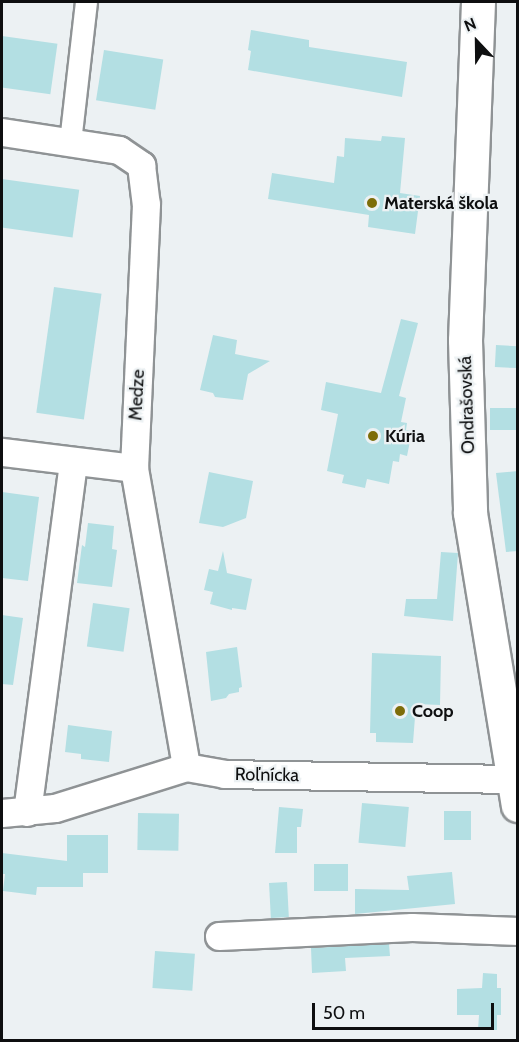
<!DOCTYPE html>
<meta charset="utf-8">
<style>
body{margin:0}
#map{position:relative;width:519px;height:1042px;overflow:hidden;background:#ecf1f3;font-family:Cabin,sans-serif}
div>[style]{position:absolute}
.building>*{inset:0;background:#b3dfe3;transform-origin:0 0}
.roads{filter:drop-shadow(2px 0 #8f9395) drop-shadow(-2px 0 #8f9395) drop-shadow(0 2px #8f9395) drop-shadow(0 -2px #8f9395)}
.pedestrian>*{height:21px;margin:-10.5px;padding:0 10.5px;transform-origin:10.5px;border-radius:10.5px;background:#fff}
.minor>*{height:27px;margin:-13.5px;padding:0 13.5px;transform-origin:13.5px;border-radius:13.5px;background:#fff}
.tertiary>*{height:33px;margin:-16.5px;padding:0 16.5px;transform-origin:16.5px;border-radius:16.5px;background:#fff}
.dots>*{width:16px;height:16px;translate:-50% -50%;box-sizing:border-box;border:3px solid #ecf1f3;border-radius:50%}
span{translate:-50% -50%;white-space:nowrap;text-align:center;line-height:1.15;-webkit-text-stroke:4.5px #ecf1f3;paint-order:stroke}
.poi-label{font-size:18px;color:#0e0f10;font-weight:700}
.left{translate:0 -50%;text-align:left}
.street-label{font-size:18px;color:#0e0f10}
.frame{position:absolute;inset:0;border:3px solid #0e0f10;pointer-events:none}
.north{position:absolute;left:447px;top:12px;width:60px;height:60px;-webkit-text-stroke:4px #ecf1f3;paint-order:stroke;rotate:338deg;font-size:16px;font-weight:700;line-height:24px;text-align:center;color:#0e0f10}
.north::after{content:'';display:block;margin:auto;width:21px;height:27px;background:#0e0f10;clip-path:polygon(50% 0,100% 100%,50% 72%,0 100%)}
.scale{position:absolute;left:312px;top:1003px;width:182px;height:27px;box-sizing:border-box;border:3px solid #0e0f10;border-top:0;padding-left:8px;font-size:18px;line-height:21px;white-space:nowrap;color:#0e0f10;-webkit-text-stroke:4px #ecf1f3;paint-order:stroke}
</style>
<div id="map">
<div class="building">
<i style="clip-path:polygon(251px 30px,309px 40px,309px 47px,407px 62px,402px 97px,248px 70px,251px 51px,248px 50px)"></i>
<i style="left:2px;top:36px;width:56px;height:51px;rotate:8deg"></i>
<i style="left:104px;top:50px;width:60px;height:51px;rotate:9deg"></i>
<i style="clip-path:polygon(382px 136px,405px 138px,400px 193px,420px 196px,415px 234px,368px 227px,369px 215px,268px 199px,272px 173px,334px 183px,337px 156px,344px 157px,345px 138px,381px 141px)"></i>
<i style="left:2px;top:179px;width:78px;height:48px;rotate:8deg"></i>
<i style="left:54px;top:287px;width:48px;height:127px;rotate:8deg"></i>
<i style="clip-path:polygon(401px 319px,418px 323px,399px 396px,406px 398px,401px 422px,407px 423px,406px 430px,412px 431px,407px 456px,400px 454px,399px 462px,393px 461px,389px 484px,367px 479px,365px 488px,342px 483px,344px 475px,327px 471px,338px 414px,321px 410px,326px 382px,381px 393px)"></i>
<i style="clip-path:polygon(213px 335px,237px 340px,235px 354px,270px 361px,248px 374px,243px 400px,215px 397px,213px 393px,200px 390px)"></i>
<i style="left:496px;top:345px;width:22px;height:22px;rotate:3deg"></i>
<i style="left:518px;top:408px;width:22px;height:28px;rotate:90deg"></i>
<i style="clip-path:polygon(518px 471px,518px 551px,506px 552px,496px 473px)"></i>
<i style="clip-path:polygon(209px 472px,253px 481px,246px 518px,223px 527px,199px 523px)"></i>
<i style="clip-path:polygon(2px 492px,39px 497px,28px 581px,2px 578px)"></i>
<i style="clip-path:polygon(88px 523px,114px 526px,112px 549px,117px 550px,112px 587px,77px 583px,82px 545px,85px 547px)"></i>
<i style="clip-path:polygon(223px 551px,227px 573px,252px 579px,246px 610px,232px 608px,232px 610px,210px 604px,213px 592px,204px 590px,209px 569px,218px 571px)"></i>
<i style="clip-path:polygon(441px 552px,458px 553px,453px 621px,404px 616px,406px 599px,437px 599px)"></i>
<i style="left:93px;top:603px;width:37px;height:44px;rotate:8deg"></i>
<i style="clip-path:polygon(2px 615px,23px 618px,13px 685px,2px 684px)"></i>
<i style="clip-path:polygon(237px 647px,242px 687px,239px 688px,239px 692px,229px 694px,226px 698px,211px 701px,206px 652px)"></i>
<i style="clip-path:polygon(372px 653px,441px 656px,440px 705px,416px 704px,413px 743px,376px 742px,376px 733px,370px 733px)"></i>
<i style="clip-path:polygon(68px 725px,112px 731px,109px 762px,81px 759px,81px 754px,65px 752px)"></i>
<i style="left:362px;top:803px;width:47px;height:40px;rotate:5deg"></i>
<i style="clip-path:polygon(279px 807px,303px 809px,301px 827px,297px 827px,297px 853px,275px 853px)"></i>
<i style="left:444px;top:811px;width:27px;height:29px"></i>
<i style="left:138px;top:813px;width:41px;height:37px;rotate:1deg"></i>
<i style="clip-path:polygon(67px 835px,108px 835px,108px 873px,83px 873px,83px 887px,37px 887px,36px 895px,3px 891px,5px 874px,2px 874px,2px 853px,67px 861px)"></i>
<i style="left:314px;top:864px;width:34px;height:27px"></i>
<i style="clip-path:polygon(452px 872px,455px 904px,355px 914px,355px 889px,409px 890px,407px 876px)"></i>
<i style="left:287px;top:882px;width:35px;height:18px;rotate:87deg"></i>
<i style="clip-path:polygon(389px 944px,390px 956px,345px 958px,346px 971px,312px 973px,311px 948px)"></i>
<i style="left:155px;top:951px;width:40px;height:37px;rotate:4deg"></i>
<i style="clip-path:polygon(483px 973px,497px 974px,497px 988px,501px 988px,501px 1015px,497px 1015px,497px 1030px,478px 1030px,479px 1015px,457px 1015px,457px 989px,482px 988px)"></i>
</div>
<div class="roads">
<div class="pedestrian">
<i style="left:70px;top:142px;width:141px;rotate:-83.5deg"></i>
</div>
<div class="minor">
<i style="left:2px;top:132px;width:118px;rotate:8.7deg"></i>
<i style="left:119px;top:150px;width:27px;rotate:34deg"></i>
<i style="left:141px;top:165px;width:39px;rotate:83deg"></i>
<i style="left:146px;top:204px;width:264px;rotate:92.6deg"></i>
<i style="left:134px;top:468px;width:303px;rotate:80.1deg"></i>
<i style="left:2px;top:452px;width:133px;rotate:6.9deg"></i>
<i style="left:27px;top:812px;width:354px;rotate:-82.5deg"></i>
<i style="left:2px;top:813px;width:53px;rotate:-5.4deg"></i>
<i style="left:55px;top:808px;width:137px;rotate:-17.4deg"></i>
<i style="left:186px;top:767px;width:39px;rotate:10deg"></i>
<i style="left:224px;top:774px;width:290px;rotate:1deg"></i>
<i style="left:219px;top:936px;width:193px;rotate:-2.7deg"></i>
<i style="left:412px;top:927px;width:106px;rotate:2.2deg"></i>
</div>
<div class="tertiary">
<i style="left:478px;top:2px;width:338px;rotate:92.2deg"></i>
<i style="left:465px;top:340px;width:173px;rotate:88.3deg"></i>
<i style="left:470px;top:513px;width:296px;rotate:80.7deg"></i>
</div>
</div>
<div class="dots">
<i style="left:372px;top:203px;background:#7d6d09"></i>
<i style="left:373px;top:436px;background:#7d6d09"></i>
<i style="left:400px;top:711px;background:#7d6d09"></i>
</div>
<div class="poi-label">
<span class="left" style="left:384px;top:203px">Materská škola</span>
<span class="left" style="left:385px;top:436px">Kúria</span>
<span class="left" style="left:412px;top:711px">Coop</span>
</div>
<div class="street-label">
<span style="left:137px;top:395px;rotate:-87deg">Medze</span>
<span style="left:467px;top:405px;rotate:-92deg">Ondrašovská</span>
<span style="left:267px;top:775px;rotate:1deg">Roľnícka</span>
</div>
<div class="frame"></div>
<div class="north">N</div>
<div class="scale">50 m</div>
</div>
